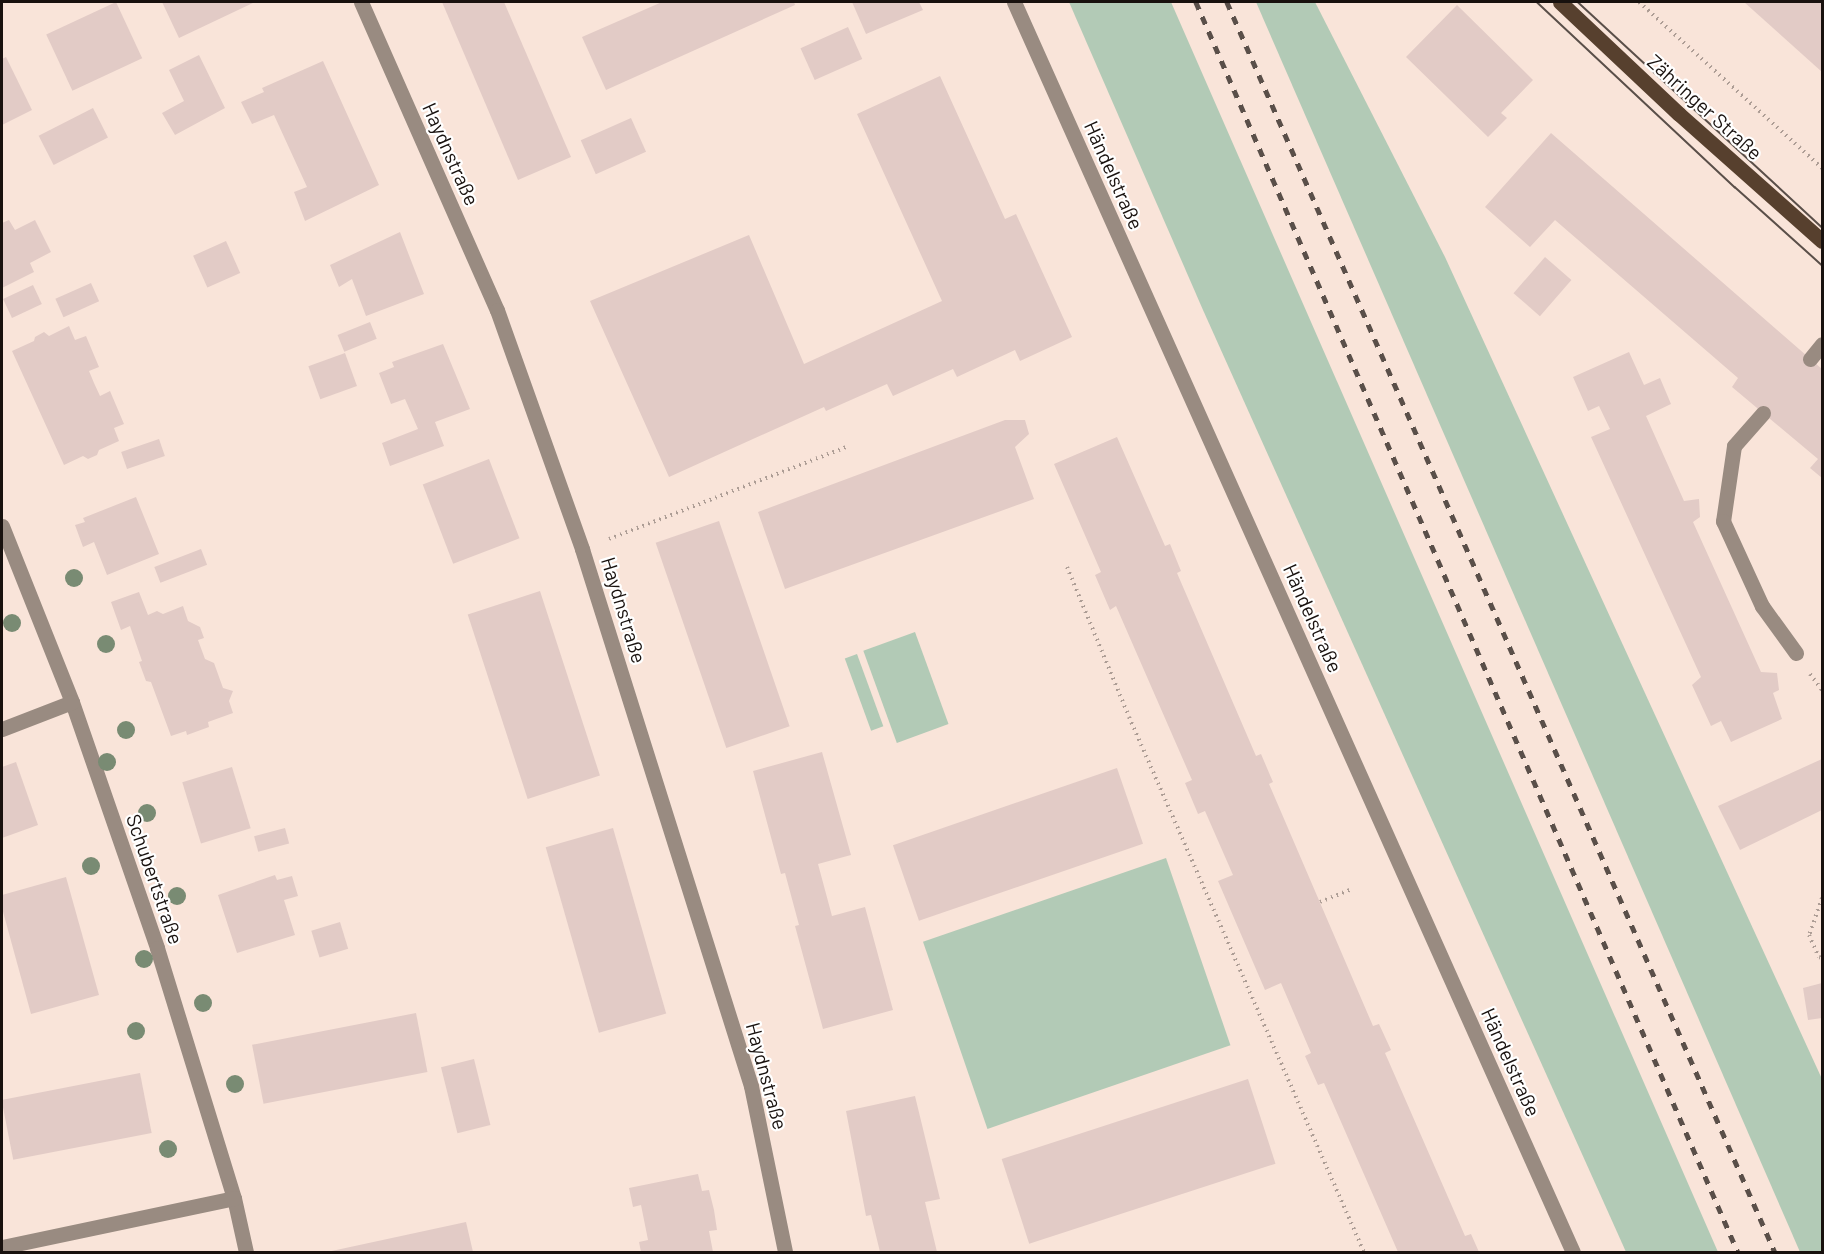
<!DOCTYPE html>
<meta charset="utf-8">
<style>
body{margin:0}
#map{position:relative;width:1824px;height:1254px;overflow:hidden;background:#f9e4d9;font-family:Barlow,sans-serif}
div>[style]{position:absolute}
.green>*{inset:0;background:#b2cab6;transform-origin:0 0}
.building>*{inset:0;background:#e2cbc6;transform-origin:0 0}
.path>*{height:4px;margin-top:-2px;transform-origin:0;background:repeating-linear-gradient(90deg,#ad9d95 0 1.5px,transparent 0 6px)}
.lane>*{height:15px;margin:-7.5px;padding:0 7.5px;transform-origin:7.5px;border-radius:7.5px;background:#998b81}
.street>*{height:15px;margin:-7.5px;padding:0 7.5px;transform-origin:7.5px;border-radius:7.5px;background:#998b81}
.primary>*{height:15px;margin:-7.5px;padding:0 7.5px;transform-origin:7.5px;border-radius:7.5px;background:#57402e}
.tram>*{height:1.5px;margin:-0.75px;padding:0 0.75px;transform-origin:0.75px;border-radius:0.75px;background:#5a4f49}
.rail>*{height:4.5px;margin-top:-2.25px;transform-origin:0;background:repeating-linear-gradient(90deg,#5a4f49 0 8px,transparent 0 16px)}
.trees>*{width:18px;height:18px;margin:-9px;border-radius:50%;background:#798b73}
span{translate:-50% -50%;white-space:nowrap;text-align:center;line-height:1.15;-webkit-text-stroke:4.5px #fff;paint-order:stroke}
.street-label{font-size:20px;color:#18110e}
.frame{position:absolute;inset:0;border:3px solid #18110e;pointer-events:none}
</style>
<div id="map">
<div class="green">
<i style="clip-path:polygon(1069px 2px,1171px 2px,1718px 1252px,1626px 1252px,1203px 310px)"></i>
<i style="clip-path:polygon(1256px 2px,1315px 2px,1445px 257px,1822px 1079px,1822px 1252px,1800px 1252px)"></i>
<i style="left:915px;top:632px;width:98px;height:55px;rotate:70deg"></i>
<i style="left:857px;top:654px;width:77px;height:13px;rotate:70deg"></i>
<i style="left:1166px;top:858px;width:198px;height:257px;rotate:71deg"></i>
</div>
<div class="building">
<i style="left:116px;top:2px;width:62px;height:77px;rotate:65deg"></i>
<i style="clip-path:polygon(162px 2px,255px 2px,179px 38px)"></i>
<i style="clip-path:polygon(442px 2px,504px 2px,571px 157px,518px 180px)"></i>
<i style="clip-path:polygon(662px 2px,794px 2px,795px 5px,606px 90px,582px 37px)"></i>
<i style="clip-path:polygon(852px 2px,919px 2px,923px 10px,866px 34px)"></i>
<i style="clip-path:polygon(1744px 2px,1822px 2px,1822px 72px)"></i>
<i style="clip-path:polygon(1457px 5px,1533px 80px,1501px 113px,1507px 118px,1488px 137px,1406px 57px)"></i>
<i style="left:848px;top:27px;width:35px;height:52px;rotate:66deg"></i>
<i style="clip-path:polygon(199px 55px,225px 108px,175px 135px,162px 113px,184px 101px,169px 70px)"></i>
<i style="clip-path:polygon(6px 57px,32px 110px,2px 125px,2px 59px)"></i>
<i style="clip-path:polygon(323px 61px,379px 185px,305px 221px,294px 192px,307px 187px,274px 115px,252px 124px,241px 102px,264px 92px,262px 88px)"></i>
<i style="clip-path:polygon(940px 76px,1005px 219px,1016px 214px,1072px 337px,1020px 361px,1015px 350px,957px 377px,953px 369px,893px 396px,887px 384px,826px 411px,824px 407px,669px 477px,590px 301px,749px 235px,804px 364px,942px 301px,857px 114px)"></i>
<i style="left:93px;top:108px;width:33px;height:61px;rotate:63deg"></i>
<i style="left:631px;top:118px;width:37px;height:55px;rotate:66deg"></i>
<i style="clip-path:polygon(1551px 133px,1822px 369px,1822px 478px,1810px 468px,1818px 459px,1732px 387px,1738px 378px,1555px 220px,1530px 247px,1485px 207px)"></i>
<i style="clip-path:polygon(9px 220px,15px 230px,35px 220px,51px 252px,30px 263px,34px 272px,2px 288px,2px 223px)"></i>
<i style="clip-path:polygon(400px 232px,424px 294px,366px 316px,352px 279px,339px 287px,330px 265px)"></i>
<i style="left:226px;top:241px;width:35px;height:36px;rotate:66deg"></i>
<i style="left:1545px;top:257px;width:35px;height:48px;rotate:41deg"></i>
<i style="left:91px;top:283px;width:20px;height:39px;rotate:66deg"></i>
<i style="left:33px;top:285px;width:21px;height:33px;rotate:65deg"></i>
<i style="left:370px;top:322px;width:18px;height:35px;rotate:68deg"></i>
<i style="clip-path:polygon(69px 326px,75px 340px,86px 336px,99px 367px,89px 371px,94px 383px,100px 396px,110px 391px,124px 424px,114px 428px,119px 441px,99px 450px,97px 455px,88px 459px,83px 456px,64px 465px,12px 351px,34px 341px,35px 337px,44px 332px,49px 336px)"></i>
<i style="clip-path:polygon(443px 344px,470px 409px,435px 422px,444px 446px,390px 466px,382px 443px,418px 429px,405px 399px,391px 404px,379px 373px,394px 367px,392px 362px)"></i>
<i style="clip-path:polygon(1629px 352px,1644px 385px,1660px 378px,1671px 404px,1646px 416px,1684px 501px,1699px 499px,1700px 517px,1693px 522px,1761px 672px,1777px 673px,1779px 690px,1773px 693px,1782px 719px,1731px 742px,1721px 721px,1711px 726px,1692px 685px,1701px 677px,1591px 437px,1610px 429px,1599px 406px,1588px 411px,1573px 377px)"></i>
<i style="left:345px;top:353px;width:35px;height:39px;rotate:70deg"></i>
<i style="clip-path:polygon(1005px 420px,1025px 420px,1029px 434px,1015px 447px,1034px 499px,785px 589px,758px 512px)"></i>
<i style="clip-path:polygon(1117px 437px,1165px 546px,1170px 544px,1181px 571px,1177px 573px,1256px 756px,1261px 754px,1273px 782px,1269px 784px,1373px 1026px,1379px 1024px,1391px 1050px,1385px 1053px,1465px 1236px,1471px 1234px,1479px 1252px,1398px 1252px,1324px 1083px,1318px 1085px,1305px 1056px,1311px 1053px,1281px 983px,1265px 990px,1218px 881px,1233px 875px,1205px 811px,1198px 814px,1185px 783px,1192px 780px,1116px 606px,1110px 610px,1095px 575px,1101px 572px,1054px 464px)"></i>
<i style="left:159px;top:439px;width:18px;height:40px;rotate:71deg"></i>
<i style="left:489px;top:459px;width:85px;height:71px;rotate:69deg"></i>
<i style="clip-path:polygon(136px 497px,159px 554px,107px 575px,94px 542px,83px 547px,75px 525px,85px 522px,83px 518px)"></i>
<i style="left:719px;top:521px;width:217px;height:67px;rotate:71deg"></i>
<i style="left:201px;top:549px;width:17px;height:50px;rotate:69deg"></i>
<i style="left:540px;top:591px;width:194px;height:76px;rotate:72deg"></i>
<i style="clip-path:polygon(139px 592px,148px 615px,157px 611px,163px 614px,183px 606px,188px 621px,200px 627px,204px 638px,198px 640px,205px 659px,214px 663px,223px 688px,233px 691px,229px 701px,233px 713px,208px 722px,209px 727px,187px 735px,186px 731px,171px 736px,151px 682px,146px 681px,139px 662px,142px 661px,130px 626px,121px 630px,111px 602px)"></i>
<i style="clip-path:polygon(822px 752px,851px 855px,818px 864px,832px 916px,865px 907px,893px 1010px,823px 1029px,795px 926px,799px 925px,785px 873px,781px 874px,753px 771px)"></i>
<i style="clip-path:polygon(1822px 759px,1822px 810px,1740px 850px,1718px 806px)"></i>
<i style="clip-path:polygon(16px 762px,38px 825px,2px 838px,2px 767px)"></i>
<i style="left:232px;top:767px;width:64px;height:52px;rotate:73deg"></i>
<i style="left:1117px;top:768px;width:80px;height:237px;rotate:71deg"></i>
<i style="left:285px;top:828px;width:16px;height:32px;rotate:75deg"></i>
<i style="left:613px;top:828px;width:193px;height:70px;rotate:74deg"></i>
<i style="clip-path:polygon(275px 875px,277px 880px,292px 876px,298px 896px,284px 900px,295px 935px,237px 953px,218px 895px)"></i>
<i style="clip-path:polygon(66px 877px,99px 995px,31px 1014px,2px 908px,2px 895px)"></i>
<i style="left:340px;top:922px;width:28px;height:30px;rotate:73deg"></i>
<i style="clip-path:polygon(1822px 983px,1822px 1018px,1808px 1020px,1803px 988px)"></i>
<i style="left:416px;top:1013px;width:60px;height:167px;rotate:79deg"></i>
<i style="left:474px;top:1059px;width:68px;height:34px;rotate:76deg"></i>
<i style="left:140px;top:1073px;width:61px;height:141px;rotate:79deg"></i>
<i style="left:1248px;top:1079px;width:89px;height:259px;rotate:72deg"></i>
<i style="clip-path:polygon(915px 1096px,940px 1199px,925px 1202px,937px 1252px,880px 1252px,871px 1215px,866px 1216px,846px 1111px)"></i>
<i style="clip-path:polygon(698px 1174px,702px 1191px,709px 1190px,714px 1210px,717px 1230px,709px 1231px,713px 1252px,641px 1252px,639px 1242px,648px 1240px,641px 1205px,633px 1207px,629px 1188px)"></i>
<i style="clip-path:polygon(466px 1222px,473px 1252px,327px 1252px)"></i>
</div>
<div class="path">
<i style="left:1639px;top:2px;width:247px;rotate:42.2deg"></i>
<i style="left:609px;top:539px;width:257px;rotate:-21.2deg"></i>
<i style="left:1067px;top:567px;width:162px;rotate:67.5deg"></i>
<i style="left:1129px;top:717px;width:584px;rotate:66.29deg"></i>
<i style="left:1810px;top:674px;width:20px;rotate:53deg"></i>
<i style="left:1822px;top:898px;width:39px;rotate:109deg"></i>
<i style="left:1809px;top:935px;width:24px;rotate:66deg"></i>
<i style="left:1819px;top:957px;width:3px;rotate:18deg"></i>
<i style="left:1320px;top:902px;width:35px;rotate:-22deg"></i>
</div>
<div class="lane">
<i style="left:1810px;top:359px;width:19px;rotate:-51deg"></i>
<i style="left:1763px;top:413px;width:44px;rotate:131.3deg"></i>
<i style="left:1734px;top:446px;width:76px;rotate:98.3deg"></i>
<i style="left:1723px;top:521px;width:94px;rotate:65.4deg"></i>
<i style="left:1762px;top:606px;width:58px;rotate:54.1deg"></i>
</div>
<div class="street">
<i style="left:361px;top:2px;width:337px;rotate:66.2deg"></i>
<i style="left:497px;top:310px;width:254px;rotate:70.4deg"></i>
<i style="left:582px;top:549px;width:563px;rotate:72.53deg"></i>
<i style="left:751px;top:1086px;width:169px;rotate:78.4deg"></i>
<i style="left:1014px;top:2px;width:1369px;rotate:65.91deg"></i>
<i style="left:2px;top:526px;width:189px;rotate:68.3deg"></i>
<i style="left:72px;top:702px;width:260px;rotate:70.9deg"></i>
<i style="left:157px;top:948px;width:262px;rotate:72.9deg"></i>
<i style="left:234px;top:1198px;width:55px;rotate:77.5deg"></i>
<i style="left:2px;top:729px;width:75px;rotate:-21.1deg"></i>
<i style="left:2px;top:1247px;width:237px;rotate:-11.9deg"></i>
</div>
<div class="primary">
<i style="left:1560px;top:2px;width:163px;rotate:43.3deg"></i>
<i style="left:1679px;top:114px;width:191px;rotate:41.6deg"></i>
</div>
<div class="tram">
<i style="left:1537px;top:2px;width:271px;rotate:43.1deg"></i>
<i style="left:1735px;top:187px;width:117px;rotate:41.9deg"></i>
<i style="left:1578px;top:2px;width:332px;rotate:42.7deg"></i>
</div>
<div class="rail">
<i style="left:1196px;top:2px;width:1362px;rotate:66.56deg"></i>
<i style="left:1227px;top:2px;width:1365px;rotate:66.33deg"></i>
</div>
<div class="trees">
<i style="left:74px;top:578px"></i>
<i style="left:12px;top:623px"></i>
<i style="left:106px;top:644px"></i>
<i style="left:126px;top:730px"></i>
<i style="left:107px;top:762px"></i>
<i style="left:147px;top:813px"></i>
<i style="left:91px;top:866px"></i>
<i style="left:177px;top:896px"></i>
<i style="left:144px;top:959px"></i>
<i style="left:203px;top:1003px"></i>
<i style="left:136px;top:1031px"></i>
<i style="left:235px;top:1084px"></i>
<i style="left:168px;top:1149px"></i>
</div>
<div class="street-label">
<span style="left:1705px;top:107px;rotate:42deg">Zähringer Straße</span>
<span style="left:451px;top:154px;rotate:66deg">Haydnstraße</span>
<span style="left:1114px;top:175px;rotate:66deg">Händelstraße</span>
<span style="left:624px;top:610px;rotate:73deg">Haydnstraße</span>
<span style="left:1313px;top:618px;rotate:66deg">Händelstraße</span>
<span style="left:155px;top:879px;rotate:71deg">Schubertstraße</span>
<span style="left:1511px;top:1062px;rotate:66deg">Händelstraße</span>
<span style="left:767px;top:1076px;rotate:75deg">Haydnstraße</span>
</div>
<div class="frame"></div>
</div>
